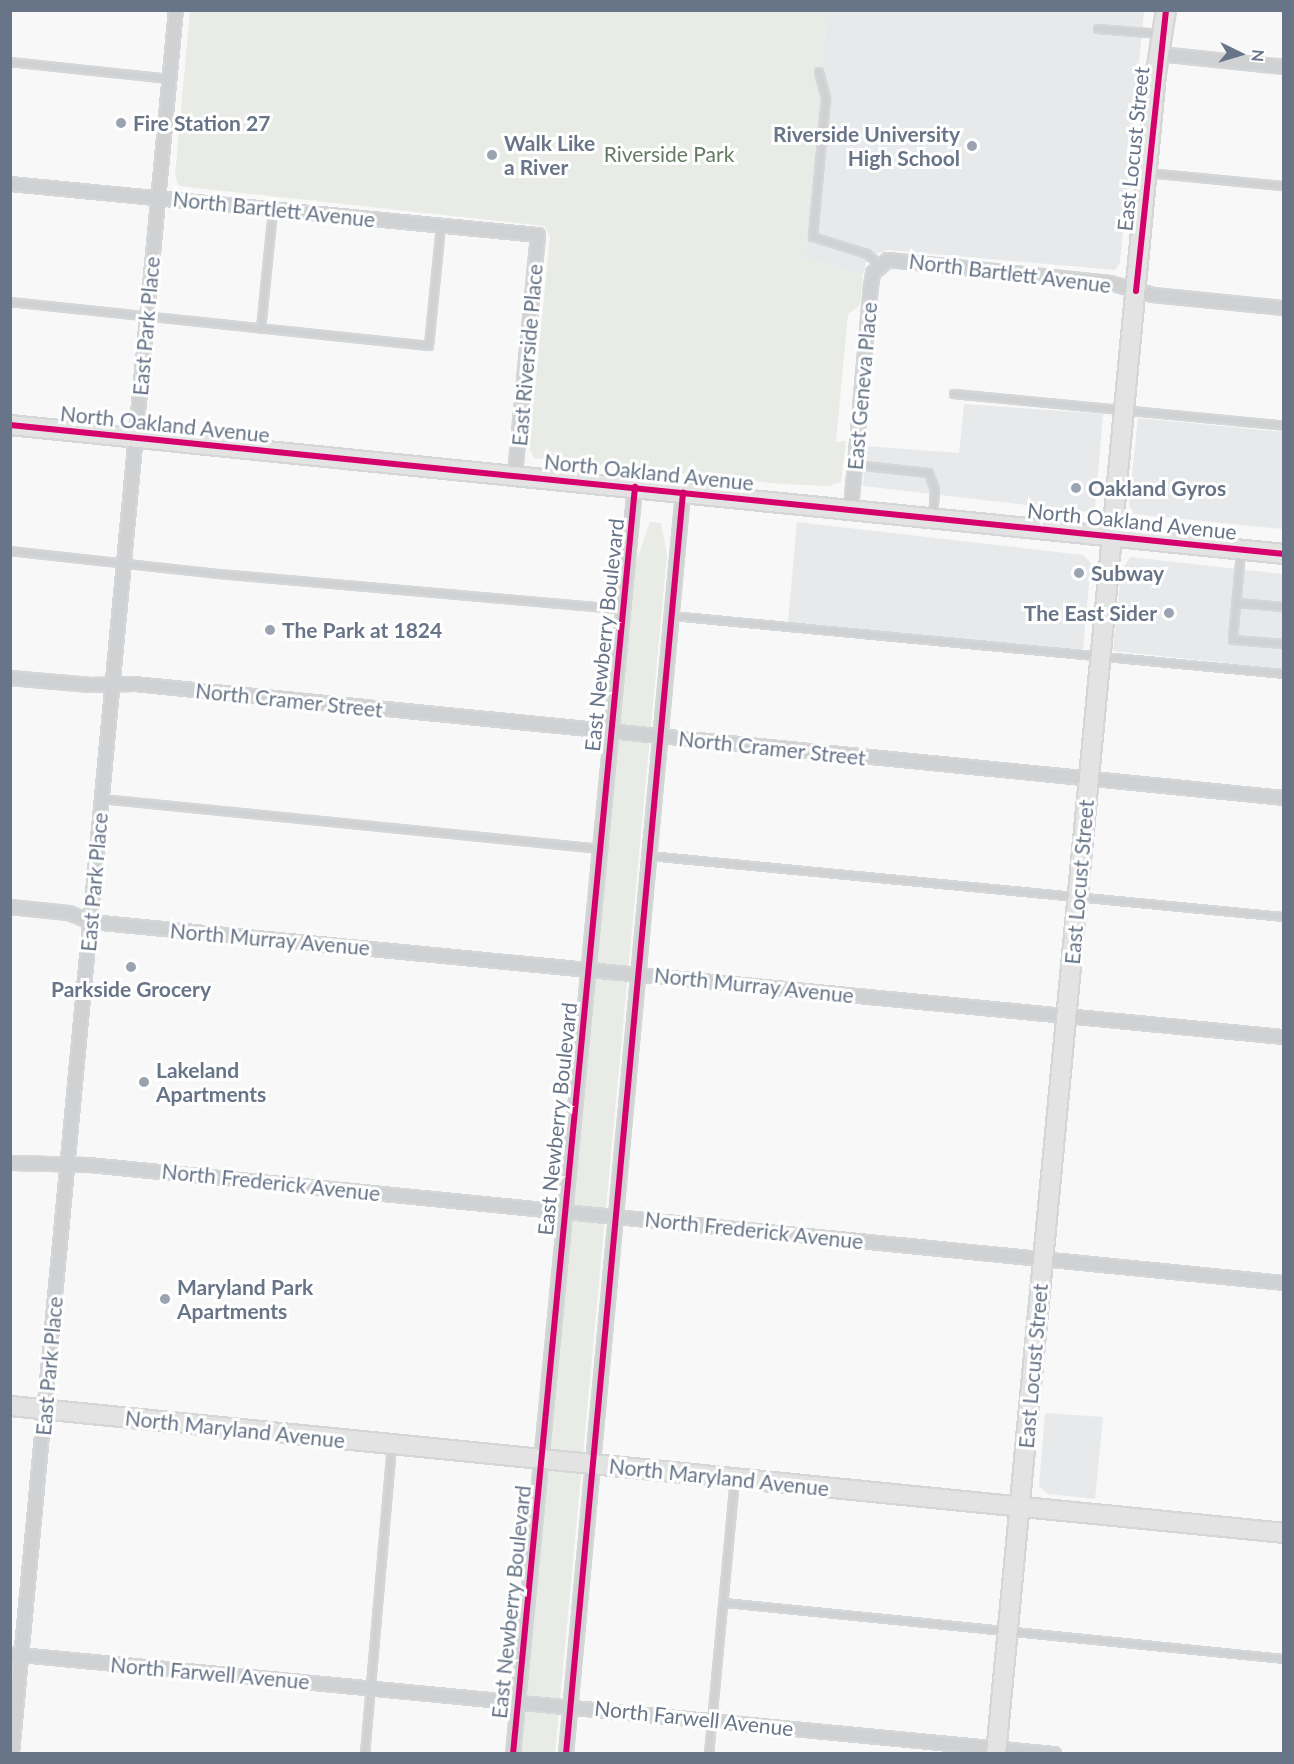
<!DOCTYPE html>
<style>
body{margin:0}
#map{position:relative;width:1294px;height:1764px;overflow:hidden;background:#f8f8f8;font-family:Lato,sans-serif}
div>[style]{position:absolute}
.built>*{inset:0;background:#e8e9ea}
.green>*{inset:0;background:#e8ebe6}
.roads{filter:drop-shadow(2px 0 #d5d6d7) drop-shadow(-2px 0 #d5d6d7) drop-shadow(0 2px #d5d6d7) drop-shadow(0 -2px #d5d6d7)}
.lane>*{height:6px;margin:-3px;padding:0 3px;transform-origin:3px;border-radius:3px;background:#d0d1d3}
.street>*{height:12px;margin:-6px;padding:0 6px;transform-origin:6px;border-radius:6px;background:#d0d1d3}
.secondary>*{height:18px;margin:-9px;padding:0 9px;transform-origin:9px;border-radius:9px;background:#e3e3e4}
.cycleway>*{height:6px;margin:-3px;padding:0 3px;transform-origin:3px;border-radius:3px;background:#d6006c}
.dots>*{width:16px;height:16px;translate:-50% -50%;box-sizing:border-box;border:3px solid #fff;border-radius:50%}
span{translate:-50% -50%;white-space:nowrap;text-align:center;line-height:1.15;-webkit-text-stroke:6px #fff;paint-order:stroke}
.poi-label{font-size:21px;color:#687588;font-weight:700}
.left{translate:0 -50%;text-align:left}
.right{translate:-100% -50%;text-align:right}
.street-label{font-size:21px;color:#687588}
.park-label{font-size:21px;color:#647a63}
.frame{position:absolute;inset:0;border:12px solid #687588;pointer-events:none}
.north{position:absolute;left:1210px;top:24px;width:60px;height:60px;-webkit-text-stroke:4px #fff;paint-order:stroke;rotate:95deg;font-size:16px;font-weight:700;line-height:24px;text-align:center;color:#687588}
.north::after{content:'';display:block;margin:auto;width:21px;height:27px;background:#687588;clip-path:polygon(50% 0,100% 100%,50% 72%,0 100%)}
</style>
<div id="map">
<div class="built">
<i style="clip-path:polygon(827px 11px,1144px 11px,1120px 262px,1115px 270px,888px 250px,868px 257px,863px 275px,803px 258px)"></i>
<i style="clip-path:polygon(964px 404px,1103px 414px,1095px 509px,1087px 512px,863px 486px,865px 446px,959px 453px)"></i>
<i style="clip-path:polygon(1138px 418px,1283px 432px,1283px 529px,1133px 514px,1129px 504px)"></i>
<i style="clip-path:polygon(797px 522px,1083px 555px,1091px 563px,1083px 650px,788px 622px)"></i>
<i style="clip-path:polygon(1130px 557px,1283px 574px,1283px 669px,1113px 651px,1121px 571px)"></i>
<i style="clip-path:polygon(1045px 1413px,1103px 1417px,1095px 1499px,1048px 1494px,1039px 1486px)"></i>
</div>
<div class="green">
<i style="clip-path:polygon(190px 11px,827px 11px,803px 258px,863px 275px,860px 305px,848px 314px,836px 442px,846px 441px,841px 482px,828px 486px,782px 484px,534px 458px,529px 448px,550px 237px,545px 226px,179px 186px,175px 176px)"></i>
<i style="clip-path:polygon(650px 522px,661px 523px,667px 555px,555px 1753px,521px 1754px,633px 570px)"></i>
</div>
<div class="roads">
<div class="lane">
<i style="left:1098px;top:29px;width:63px;rotate:4.5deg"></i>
<i style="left:10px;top:62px;width:160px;rotate:6.1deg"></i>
<i style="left:819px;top:72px;width:28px;rotate:75deg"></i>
<i style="left:826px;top:99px;width:139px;rotate:95.4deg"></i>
<i style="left:813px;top:237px;width:57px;rotate:17.5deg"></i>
<i style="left:867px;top:254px;width:17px;rotate:40deg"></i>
<i style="left:1148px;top:173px;width:137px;rotate:5.5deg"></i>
<i style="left:10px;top:302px;width:421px;rotate:6deg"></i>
<i style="left:429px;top:346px;width:122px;rotate:-84.3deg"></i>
<i style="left:261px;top:329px;width:120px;rotate:-84.2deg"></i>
<i style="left:954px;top:394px;width:332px;rotate:5.5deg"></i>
<i style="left:855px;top:465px;width:74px;rotate:6.2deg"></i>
<i style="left:929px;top:473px;width:18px;rotate:71deg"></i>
<i style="left:935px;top:490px;width:26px;rotate:94deg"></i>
<i style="left:10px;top:551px;width:210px;rotate:6.3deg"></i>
<i style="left:219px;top:574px;width:406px;rotate:5deg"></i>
<i style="left:1241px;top:553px;width:87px;rotate:95.3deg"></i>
<i style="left:1233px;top:640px;width:51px;rotate:4.5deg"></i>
<i style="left:1236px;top:603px;width:48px;rotate:4.8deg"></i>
<i style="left:672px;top:616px;width:615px;rotate:5.41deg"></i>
<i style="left:102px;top:799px;width:501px;rotate:5.73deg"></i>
<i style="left:649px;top:856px;width:638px;rotate:5.49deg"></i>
<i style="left:725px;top:1603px;width:562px;rotate:5.72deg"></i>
<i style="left:365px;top:1754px;width:309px;rotate:-85deg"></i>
<i style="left:709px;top:1754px;width:276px;rotate:-84.6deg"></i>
</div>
<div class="street">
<i style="left:1159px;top:54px;width:126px;rotate:5.9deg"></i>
<i style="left:10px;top:184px;width:530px;rotate:5.52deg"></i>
<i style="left:538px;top:235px;width:241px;rotate:95.5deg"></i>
<i style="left:851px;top:509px;width:224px;rotate:-84.9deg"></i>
<i style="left:871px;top:286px;width:13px;rotate:-81deg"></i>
<i style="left:873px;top:273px;width:20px;rotate:-41deg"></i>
<i style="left:888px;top:260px;width:223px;rotate:5.9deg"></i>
<i style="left:1110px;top:283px;width:45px;rotate:15.6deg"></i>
<i style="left:1153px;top:295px;width:132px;rotate:5.7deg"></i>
<i style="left:10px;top:678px;width:81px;rotate:4.9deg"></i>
<i style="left:91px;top:685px;width:43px;rotate:-1.3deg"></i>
<i style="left:134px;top:684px;width:1156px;rotate:5.66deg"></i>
<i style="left:10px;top:907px;width:59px;rotate:5.8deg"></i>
<i style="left:69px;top:913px;width:24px;rotate:22deg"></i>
<i style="left:91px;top:922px;width:1199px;rotate:5.51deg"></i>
<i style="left:10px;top:1163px;width:79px;rotate:1.5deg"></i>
<i style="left:89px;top:1165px;width:1201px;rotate:5.64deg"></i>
<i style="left:10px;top:1654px;width:1049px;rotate:5.47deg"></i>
<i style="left:12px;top:1754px;width:1752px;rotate:-84.63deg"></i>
<i style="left:513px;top:1754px;width:1273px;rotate:-84.5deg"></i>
<i style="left:566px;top:1754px;width:1267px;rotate:-84.7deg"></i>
</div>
<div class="secondary">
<i style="left:10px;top:425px;width:1281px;rotate:5.78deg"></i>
<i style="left:10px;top:1406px;width:1280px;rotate:5.69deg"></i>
<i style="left:996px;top:1754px;width:1689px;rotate:-84.56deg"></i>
<i style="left:1156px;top:73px;width:64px;rotate:-81deg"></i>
</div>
</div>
<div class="cycleway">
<i style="left:1136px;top:291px;width:283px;rotate:-83.9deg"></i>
<i style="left:10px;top:425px;width:1281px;rotate:5.78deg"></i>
<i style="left:513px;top:1754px;width:1273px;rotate:-84.5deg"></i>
<i style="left:566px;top:1754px;width:1267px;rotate:-84.7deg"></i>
</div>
<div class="dots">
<i style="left:121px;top:123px;background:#9aa3af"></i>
<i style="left:972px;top:146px;background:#9aa3af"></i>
<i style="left:492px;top:155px;background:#9aa3af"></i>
<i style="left:1076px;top:488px;background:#9aa3af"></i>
<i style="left:1079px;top:573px;background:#9aa3af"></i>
<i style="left:1169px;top:613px;background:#9aa3af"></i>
<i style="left:270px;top:630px;background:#9aa3af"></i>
<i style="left:131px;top:967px;background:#9aa3af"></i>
<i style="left:144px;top:1082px;background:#9aa3af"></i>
<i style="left:165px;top:1299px;background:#9aa3af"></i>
</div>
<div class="poi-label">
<span class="left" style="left:133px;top:123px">Fire Station 27</span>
<span class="right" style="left:960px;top:146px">Riverside University<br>High School</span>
<span class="left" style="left:504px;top:155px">Walk Like<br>a River</span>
<span class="left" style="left:1088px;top:488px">Oakland Gyros</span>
<span class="left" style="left:1091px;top:573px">Subway</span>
<span class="right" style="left:1157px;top:613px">The East Sider</span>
<span class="left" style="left:282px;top:630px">The Park at 1824</span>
<span style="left:131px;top:989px">Parkside Grocery</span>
<span class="left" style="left:156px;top:1082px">Lakeland<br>Apartments</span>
<span class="left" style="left:177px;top:1299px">Maryland Park<br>Apartments</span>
</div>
<div class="street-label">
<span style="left:1133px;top:149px;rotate:-84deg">East Locust Street</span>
<span style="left:274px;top:209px;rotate:6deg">North Bartlett Avenue</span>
<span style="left:1010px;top:273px;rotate:7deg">North Bartlett Avenue</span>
<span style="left:146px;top:326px;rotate:-85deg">East Park Place</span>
<span style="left:527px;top:355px;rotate:-85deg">East Riverside Place</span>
<span style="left:862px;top:386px;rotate:-85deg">East Geneva Place</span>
<span style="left:165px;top:424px;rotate:6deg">North Oakland Avenue</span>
<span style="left:649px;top:472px;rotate:6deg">North Oakland Avenue</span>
<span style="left:1132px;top:521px;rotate:6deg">North Oakland Avenue</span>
<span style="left:604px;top:635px;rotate:-84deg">East Newberry Boulevard</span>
<span style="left:289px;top:700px;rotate:6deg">North Cramer Street</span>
<span style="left:772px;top:748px;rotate:6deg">North Cramer Street</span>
<span style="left:94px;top:882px;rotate:-85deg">East Park Place</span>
<span style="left:1079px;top:882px;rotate:-85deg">East Locust Street</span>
<span style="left:270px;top:939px;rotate:5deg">North Murray Avenue</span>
<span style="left:754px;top:985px;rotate:6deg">North Murray Avenue</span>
<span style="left:557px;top:1119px;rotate:-84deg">East Newberry Boulevard</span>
<span style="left:271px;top:1182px;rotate:6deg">North Frederick Avenue</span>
<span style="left:754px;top:1230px;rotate:6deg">North Frederick Avenue</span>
<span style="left:49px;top:1366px;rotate:-85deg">East Park Place</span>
<span style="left:1033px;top:1366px;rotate:-85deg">East Locust Street</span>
<span style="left:235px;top:1429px;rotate:6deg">North Maryland Avenue</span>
<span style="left:719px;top:1477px;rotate:6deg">North Maryland Avenue</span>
<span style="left:511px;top:1602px;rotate:-84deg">East Newberry Boulevard</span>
<span style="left:210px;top:1673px;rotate:5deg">North Farwell Avenue</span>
<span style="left:694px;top:1718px;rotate:6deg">North Farwell Avenue</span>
</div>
<div class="park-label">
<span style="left:669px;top:154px">Riverside Park</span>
</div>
<div class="frame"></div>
<div class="north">N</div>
</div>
